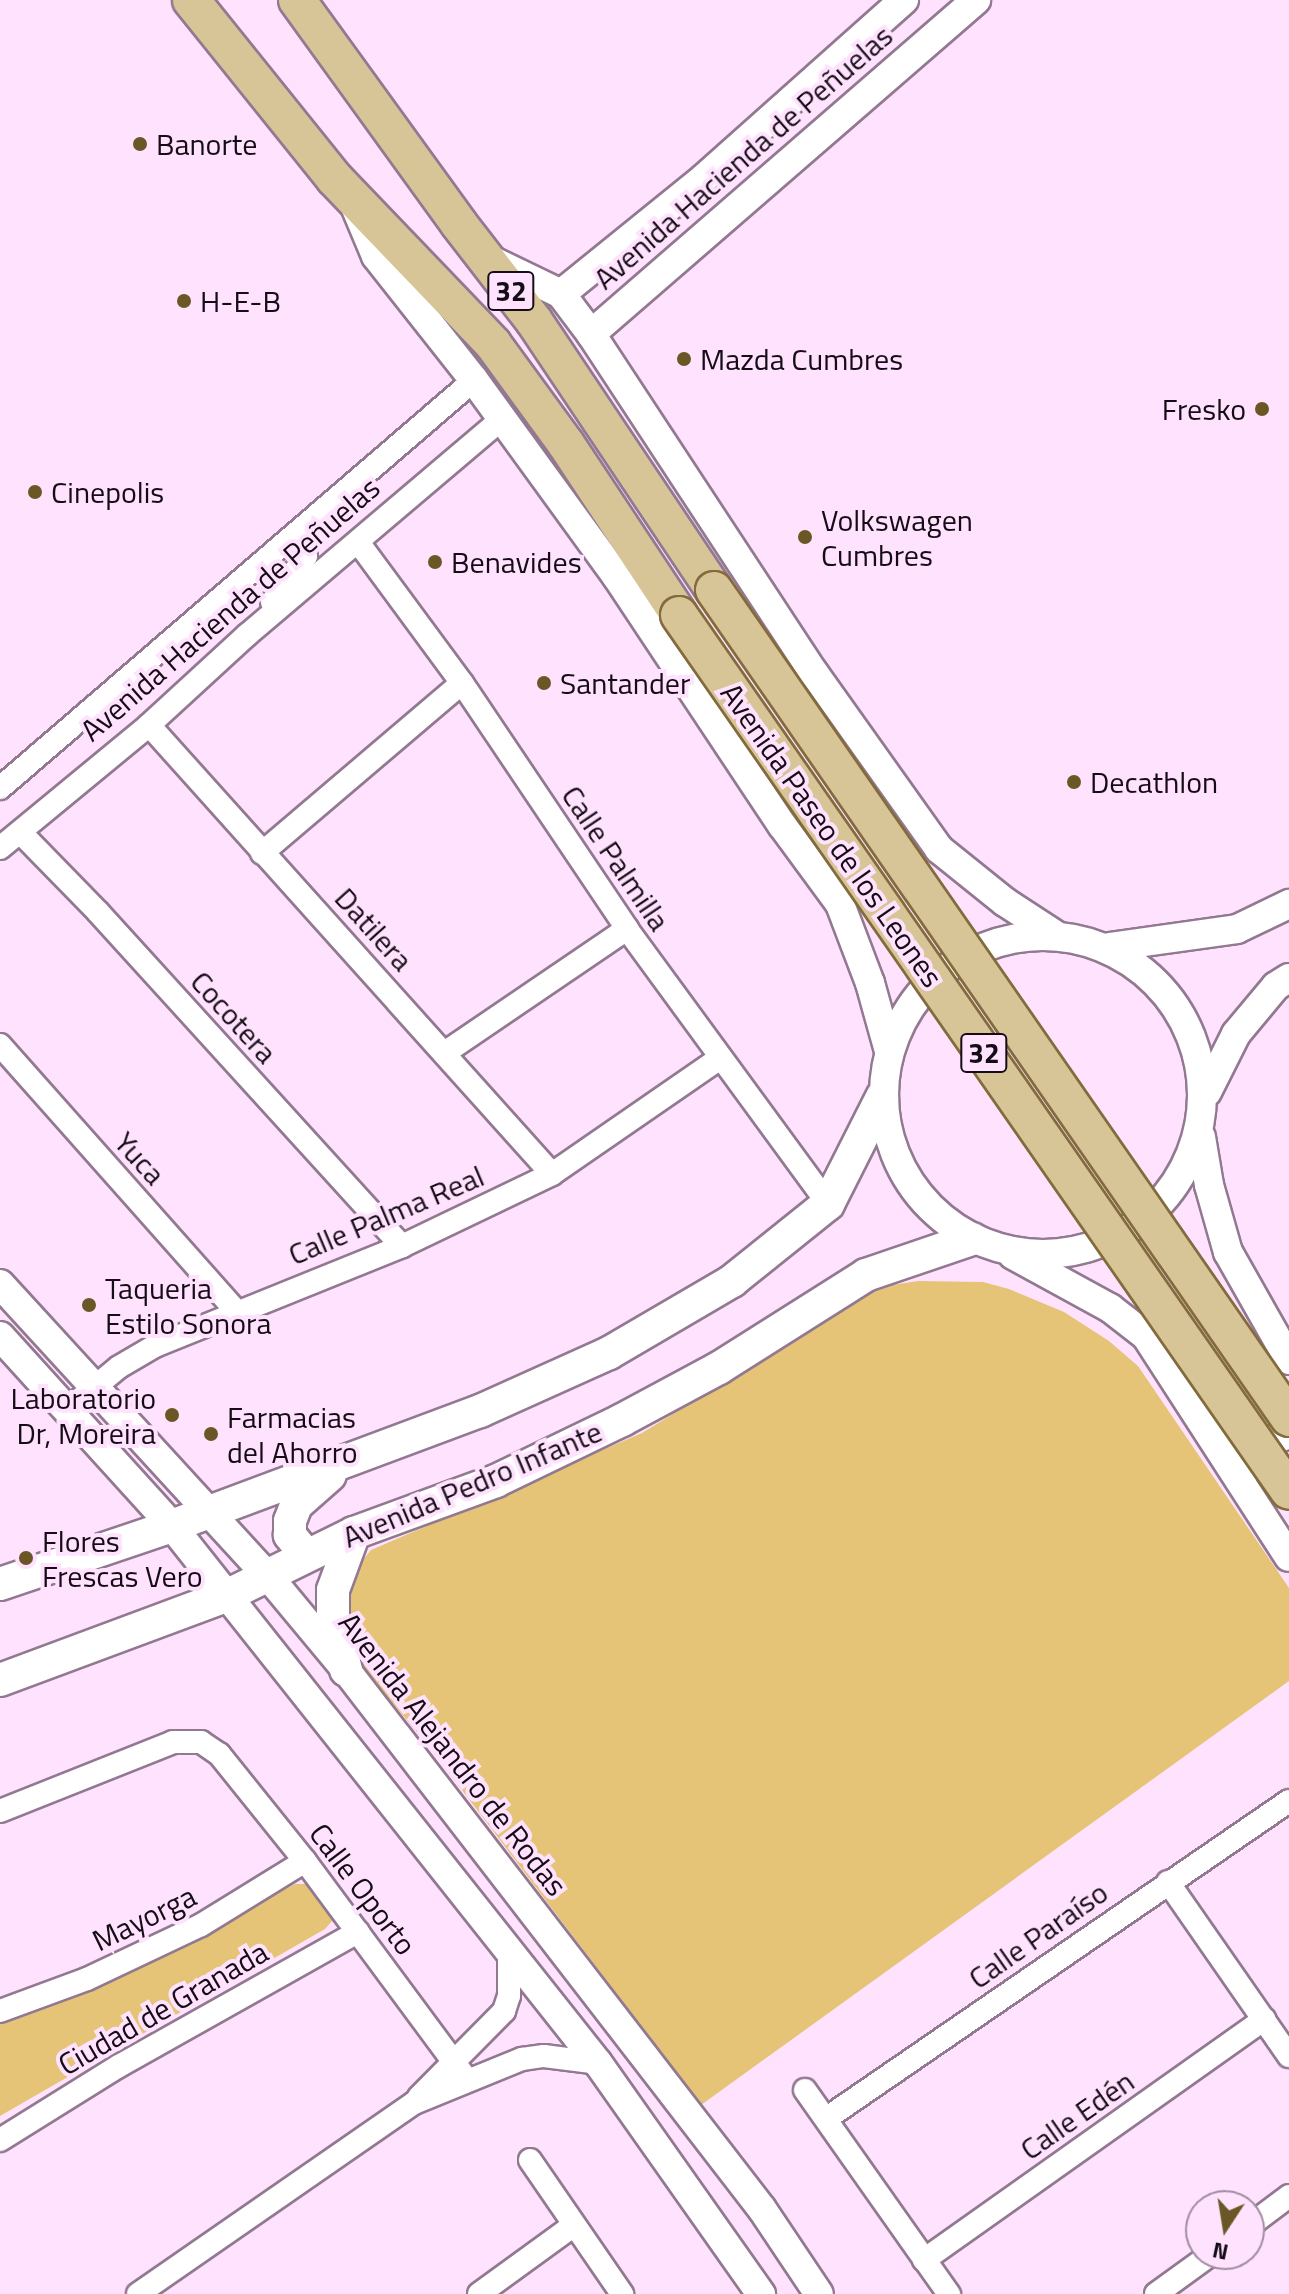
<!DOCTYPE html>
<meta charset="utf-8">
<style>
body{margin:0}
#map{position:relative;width:1289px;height:2294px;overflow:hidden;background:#ffe3fe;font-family:"Titillium Web",sans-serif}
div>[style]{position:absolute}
.green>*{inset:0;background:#e5c477}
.roads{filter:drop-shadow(2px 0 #927991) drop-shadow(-2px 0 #927991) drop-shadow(0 2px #927991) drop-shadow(0 -2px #927991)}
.minor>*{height:22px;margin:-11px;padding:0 11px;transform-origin:11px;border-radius:11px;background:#fff}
.tertiary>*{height:28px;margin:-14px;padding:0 14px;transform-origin:14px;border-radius:14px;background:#fff}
.tertiary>.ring{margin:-14px;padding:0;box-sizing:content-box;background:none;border:28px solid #fff;border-radius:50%}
.secondary>*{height:32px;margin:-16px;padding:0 16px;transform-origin:16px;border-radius:16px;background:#fff}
.primary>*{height:36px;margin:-18px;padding:0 18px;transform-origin:18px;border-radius:18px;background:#d8c597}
.bridges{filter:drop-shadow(2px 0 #836b3d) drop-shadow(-2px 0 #836b3d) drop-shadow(0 2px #836b3d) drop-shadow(0 -2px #836b3d)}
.primary-bridge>*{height:36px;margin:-18px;padding:0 18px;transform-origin:18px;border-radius:18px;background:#d8c597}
.dots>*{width:22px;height:22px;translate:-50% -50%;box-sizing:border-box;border:4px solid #ffe3fe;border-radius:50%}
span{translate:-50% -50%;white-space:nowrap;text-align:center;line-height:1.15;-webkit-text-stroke:8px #ffe3fe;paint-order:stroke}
.shield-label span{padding:2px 6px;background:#ffe3fe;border:2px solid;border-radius:6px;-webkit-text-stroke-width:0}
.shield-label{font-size:28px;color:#150c15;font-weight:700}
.poi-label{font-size:30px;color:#150c15}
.left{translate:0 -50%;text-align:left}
.right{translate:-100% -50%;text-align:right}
.street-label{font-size:30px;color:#150c15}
.north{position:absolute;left:1185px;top:2190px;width:80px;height:80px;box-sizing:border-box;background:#ffe3fe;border:2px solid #a18da1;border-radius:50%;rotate:192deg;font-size:22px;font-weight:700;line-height:32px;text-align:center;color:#150c15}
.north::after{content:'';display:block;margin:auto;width:28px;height:36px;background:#6b5726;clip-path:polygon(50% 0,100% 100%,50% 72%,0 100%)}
</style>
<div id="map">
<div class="green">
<i style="clip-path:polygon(918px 1281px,983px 1282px,1009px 1289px,1064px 1312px,1109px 1341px,1138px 1366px,1289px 1588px,1289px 1681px,701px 2105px,427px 1744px,363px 1668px,349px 1642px,346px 1580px,371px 1550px,642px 1433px,851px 1304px,886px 1286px)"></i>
<i style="clip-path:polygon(295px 1884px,309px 1884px,334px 1909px,333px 1920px,325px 1929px,0 2116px,0 2019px,165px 1952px)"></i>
</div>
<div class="roads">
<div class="minor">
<i style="left:358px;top:542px;width:175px;rotate:53.6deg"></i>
<i style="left:462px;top:683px;width:296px;rotate:56.1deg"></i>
<i style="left:627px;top:929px;width:341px;rotate:53.8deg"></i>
<i style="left:272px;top:602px;width:57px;rotate:-53.5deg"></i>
<i style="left:306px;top:556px;width:25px;rotate:-108deg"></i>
<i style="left:149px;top:725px;width:603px;rotate:48.09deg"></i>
<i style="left:0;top:788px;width:625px;rotate:-40.72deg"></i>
<i style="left:20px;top:832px;width:112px;rotate:45.7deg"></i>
<i style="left:98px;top:912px;width:452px;rotate:47.7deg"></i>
<i style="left:0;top:848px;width:193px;rotate:-39.5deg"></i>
<i style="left:149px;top:725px;width:133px;rotate:-42.6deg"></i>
<i style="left:247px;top:635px;width:334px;rotate:-40.3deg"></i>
<i style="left:262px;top:853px;width:262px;rotate:-40.4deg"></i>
<i style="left:0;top:1045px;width:354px;rotate:48.4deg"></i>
<i style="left:446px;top:1052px;width:219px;rotate:-34.2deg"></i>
<i style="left:67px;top:1410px;width:67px;rotate:-39.6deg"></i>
<i style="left:119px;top:1367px;width:42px;rotate:-30.3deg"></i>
<i style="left:155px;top:1346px;width:266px;rotate:-22deg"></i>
<i style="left:402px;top:1246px;width:166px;rotate:-25.6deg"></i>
<i style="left:552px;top:1174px;width:204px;rotate:-34.6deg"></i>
<i style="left:0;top:1811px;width:186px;rotate:-21.7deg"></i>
<i style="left:173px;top:1742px;width:28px"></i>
<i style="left:201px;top:1742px;width:22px;rotate:34deg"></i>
<i style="left:219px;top:1754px;width:137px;rotate:51.2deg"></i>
<i style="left:305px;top:1861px;width:272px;rotate:53.5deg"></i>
<i style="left:1168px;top:1882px;width:212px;rotate:55.2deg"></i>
<i style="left:0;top:2011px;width:93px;rotate:-20.2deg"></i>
<i style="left:87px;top:1979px;width:126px;rotate:-25.3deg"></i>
<i style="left:201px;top:1925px;width:122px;rotate:-31.6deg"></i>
<i style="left:805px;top:2090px;width:250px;rotate:54.8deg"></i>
<i style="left:419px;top:2097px;width:121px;rotate:-45.3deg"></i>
<i style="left:504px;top:2011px;width:16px;rotate:-72deg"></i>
<i style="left:509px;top:1996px;width:42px;rotate:-90deg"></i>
<i style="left:827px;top:2118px;width:560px;rotate:-34.46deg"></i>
<i style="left:0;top:2140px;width:140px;rotate:-31.9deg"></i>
<i style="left:119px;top:2066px;width:274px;rotate:-29.3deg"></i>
<i style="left:530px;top:2160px;width:163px;rotate:55.5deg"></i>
<i style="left:1249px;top:2226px;width:50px;rotate:-36.9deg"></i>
<i style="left:924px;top:2260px;width:417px;rotate:-35.3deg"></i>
<i style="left:138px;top:2294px;width:336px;rotate:-34.7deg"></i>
<i style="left:414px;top:2103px;width:117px;rotate:-22.2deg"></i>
<i style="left:522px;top:2059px;width:22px;rotate:-8deg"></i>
<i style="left:544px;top:2056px;width:54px;rotate:7.4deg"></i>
<i style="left:479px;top:2294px;width:117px;rotate:-36deg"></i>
<i style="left:1156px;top:2294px;width:68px;rotate:-36deg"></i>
</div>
<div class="tertiary">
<i style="left:355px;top:206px;width:54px;rotate:67.2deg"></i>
<i style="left:376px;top:256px;width:158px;rotate:51.7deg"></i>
<i style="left:474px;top:380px;width:243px;rotate:54deg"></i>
<i style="left:617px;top:577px;width:298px;rotate:56.4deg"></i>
<i style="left:782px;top:825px;width:98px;rotate:53.7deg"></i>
<i style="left:840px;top:904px;width:85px;rotate:69.2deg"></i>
<i style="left:870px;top:983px;width:71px;rotate:74.4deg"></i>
<i style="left:489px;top:259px;width:80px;rotate:25.9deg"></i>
<i style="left:561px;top:294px;width:50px;rotate:53.1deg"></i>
<i style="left:591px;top:334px;width:406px;rotate:56.7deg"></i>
<i style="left:814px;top:673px;width:216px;rotate:54.6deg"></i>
<i style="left:939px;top:849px;width:85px;rotate:38.8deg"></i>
<i style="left:1005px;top:902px;width:59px;rotate:33.1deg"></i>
<i style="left:561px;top:294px;width:184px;rotate:-39deg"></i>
<i style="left:704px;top:178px;width:268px;rotate:-41.7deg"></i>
<i style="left:591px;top:334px;width:510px;rotate:-40.94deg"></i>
<i class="ring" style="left:884px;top:936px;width:290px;height:290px"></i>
<i style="left:1109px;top:947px;width:129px;rotate:-8deg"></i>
<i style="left:1237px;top:929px;width:58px;rotate:-25.7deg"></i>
<i style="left:1207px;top:1092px;width:65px;rotate:-63.4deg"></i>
<i style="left:1236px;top:1034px;width:62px;rotate:-50.2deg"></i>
<i style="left:1276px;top:986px;width:15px;rotate:-32deg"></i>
<i style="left:1201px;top:1137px;width:49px;rotate:80.5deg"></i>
<i style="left:1209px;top:1185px;width:70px;rotate:74.2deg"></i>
<i style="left:1228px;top:1252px;width:124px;rotate:60.5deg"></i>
<i style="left:1013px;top:1255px;width:111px;rotate:28.7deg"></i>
<i style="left:1110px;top:1308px;width:46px;rotate:37.9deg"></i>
<i style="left:1146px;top:1336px;width:263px;rotate:57.1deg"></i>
<i style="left:0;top:1284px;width:396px;rotate:47.5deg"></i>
<i style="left:268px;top:1576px;width:122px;rotate:50.3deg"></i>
<i style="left:346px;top:1670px;width:681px;rotate:52.34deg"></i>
<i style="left:762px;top:2209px;width:102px;rotate:56.2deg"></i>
<i style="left:0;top:1336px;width:256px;rotate:47.8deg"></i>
<i style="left:172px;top:1526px;width:685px;rotate:51.58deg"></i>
<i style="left:598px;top:2063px;width:283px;rotate:54.8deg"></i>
<i style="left:1252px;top:1467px;width:17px;rotate:-59deg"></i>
<i style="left:1261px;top:1452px;width:18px;rotate:-43deg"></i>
<i style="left:1274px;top:1440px;width:16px;rotate:-22deg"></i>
</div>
<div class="secondary">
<i style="left:306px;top:1555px;width:26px;rotate:-129deg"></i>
<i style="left:290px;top:1535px;width:14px;rotate:-90deg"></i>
<i style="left:290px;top:1521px;width:17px;rotate:-69deg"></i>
<i style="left:296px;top:1505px;width:45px;rotate:-41.4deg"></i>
<i style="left:0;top:1584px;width:182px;rotate:-18.6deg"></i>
<i style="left:172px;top:1526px;width:329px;rotate:-20.5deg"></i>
<i style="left:480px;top:1411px;width:141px;rotate:-24.2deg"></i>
<i style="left:609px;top:1353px;width:143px;rotate:-30.3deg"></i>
<i style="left:732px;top:1281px;width:123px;rotate:-38.7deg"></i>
<i style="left:828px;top:1204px;width:120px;rotate:-63.2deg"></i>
<i style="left:346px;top:1670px;width:54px;rotate:-104deg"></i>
<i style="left:333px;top:1618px;width:28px;rotate:-90deg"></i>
<i style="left:333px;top:1590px;width:61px;rotate:-69.8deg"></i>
<i style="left:0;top:1680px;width:241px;rotate:-20.4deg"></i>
<i style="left:226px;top:1596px;width:143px;rotate:-26.2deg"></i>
<i style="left:354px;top:1533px;width:151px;rotate:-20.1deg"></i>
<i style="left:496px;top:1481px;width:140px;rotate:-25.8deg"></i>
<i style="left:622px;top:1420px;width:110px;rotate:-28.2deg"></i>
<i style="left:719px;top:1368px;width:174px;rotate:-32.3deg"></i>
<i style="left:866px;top:1275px;width:112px;rotate:-18.8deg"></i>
</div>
<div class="primary">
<i style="left:191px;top:0;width:228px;rotate:51.2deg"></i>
<i style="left:334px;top:178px;width:230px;rotate:46.2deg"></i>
<i style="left:493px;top:344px;width:124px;rotate:53.9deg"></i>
<i style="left:566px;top:444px;width:205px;rotate:56.5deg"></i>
<i style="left:297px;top:0;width:276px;rotate:54.1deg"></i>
<i style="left:459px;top:224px;width:123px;rotate:52.3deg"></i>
<i style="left:534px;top:321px;width:324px;rotate:56.2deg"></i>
</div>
</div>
<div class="bridges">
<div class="primary-bridge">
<i style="left:714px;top:590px;width:1008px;rotate:55.22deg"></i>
<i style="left:679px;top:615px;width:1067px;rotate:55.15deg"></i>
</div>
</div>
<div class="dots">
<i style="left:140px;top:144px;background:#6b5726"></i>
<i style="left:184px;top:301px;background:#6b5726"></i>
<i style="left:684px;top:359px;background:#6b5726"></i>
<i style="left:1262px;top:409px;background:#6b5726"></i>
<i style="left:35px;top:492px;background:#6b5726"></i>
<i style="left:805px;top:537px;background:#6b5726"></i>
<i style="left:435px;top:562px;background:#6b5726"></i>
<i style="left:544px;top:683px;background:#6b5726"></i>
<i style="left:1074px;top:782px;background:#6b5726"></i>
<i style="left:89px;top:1305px;background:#6b5726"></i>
<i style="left:172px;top:1415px;background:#6b5726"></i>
<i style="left:211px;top:1434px;background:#6b5726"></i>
<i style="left:26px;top:1558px;background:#6b5726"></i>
</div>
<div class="shield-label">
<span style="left:511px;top:291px">32</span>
<span style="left:984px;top:1053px">32</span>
</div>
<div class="poi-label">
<span class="left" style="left:156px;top:144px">Banorte</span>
<span class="left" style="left:200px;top:301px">H-E-B</span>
<span class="left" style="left:700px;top:359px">Mazda Cumbres</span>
<span class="right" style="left:1246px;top:409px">Fresko</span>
<span class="left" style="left:51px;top:492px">Cinepolis</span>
<span class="left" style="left:821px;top:537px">Volkswagen<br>Cumbres</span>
<span class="left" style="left:451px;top:562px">Benavides</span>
<span class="left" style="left:560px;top:683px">Santander</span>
<span class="left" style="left:1090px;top:782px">Decathlon</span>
<span class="left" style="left:105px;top:1305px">Taqueria<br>Estilo Sonora</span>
<span class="right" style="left:156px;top:1415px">Laboratorio<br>Dr, Moreira</span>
<span class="left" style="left:227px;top:1434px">Farmacias<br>del Ahorro</span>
<span class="left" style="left:42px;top:1558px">Flores<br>Frescas Vero</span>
</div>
<div class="street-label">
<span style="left:743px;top:157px;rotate:-41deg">Avenida Hacienda de Peñuelas</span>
<span style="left:230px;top:609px;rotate:-41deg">Avenida Hacienda de Peñuelas</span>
<span style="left:832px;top:835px;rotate:55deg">Avenida Paseo de los Leones</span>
<span style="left:616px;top:858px;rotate:56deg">Calle Palmilla</span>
<span style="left:374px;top:929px;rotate:48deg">Datilera</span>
<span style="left:234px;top:1017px;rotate:48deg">Cocotera</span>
<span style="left:140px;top:1158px;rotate:48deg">Yuca</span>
<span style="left:386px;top:1215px;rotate:-23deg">Calle Palma Real</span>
<span style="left:472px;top:1484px;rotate:-23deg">Avenida Pedro Infante</span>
<span style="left:453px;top:1754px;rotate:52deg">Avenida Alejandro de Rodas</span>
<span style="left:363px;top:1889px;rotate:53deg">Calle Oporto</span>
<span style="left:144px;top:1918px;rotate:-26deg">Mayorga</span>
<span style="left:1038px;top:1935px;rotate:-35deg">Calle Paraíso</span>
<span style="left:163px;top:2008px;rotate:-30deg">Ciudad de Granada</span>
<span style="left:1077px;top:2115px;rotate:-35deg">Calle Edén</span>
</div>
<div class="north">N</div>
</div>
